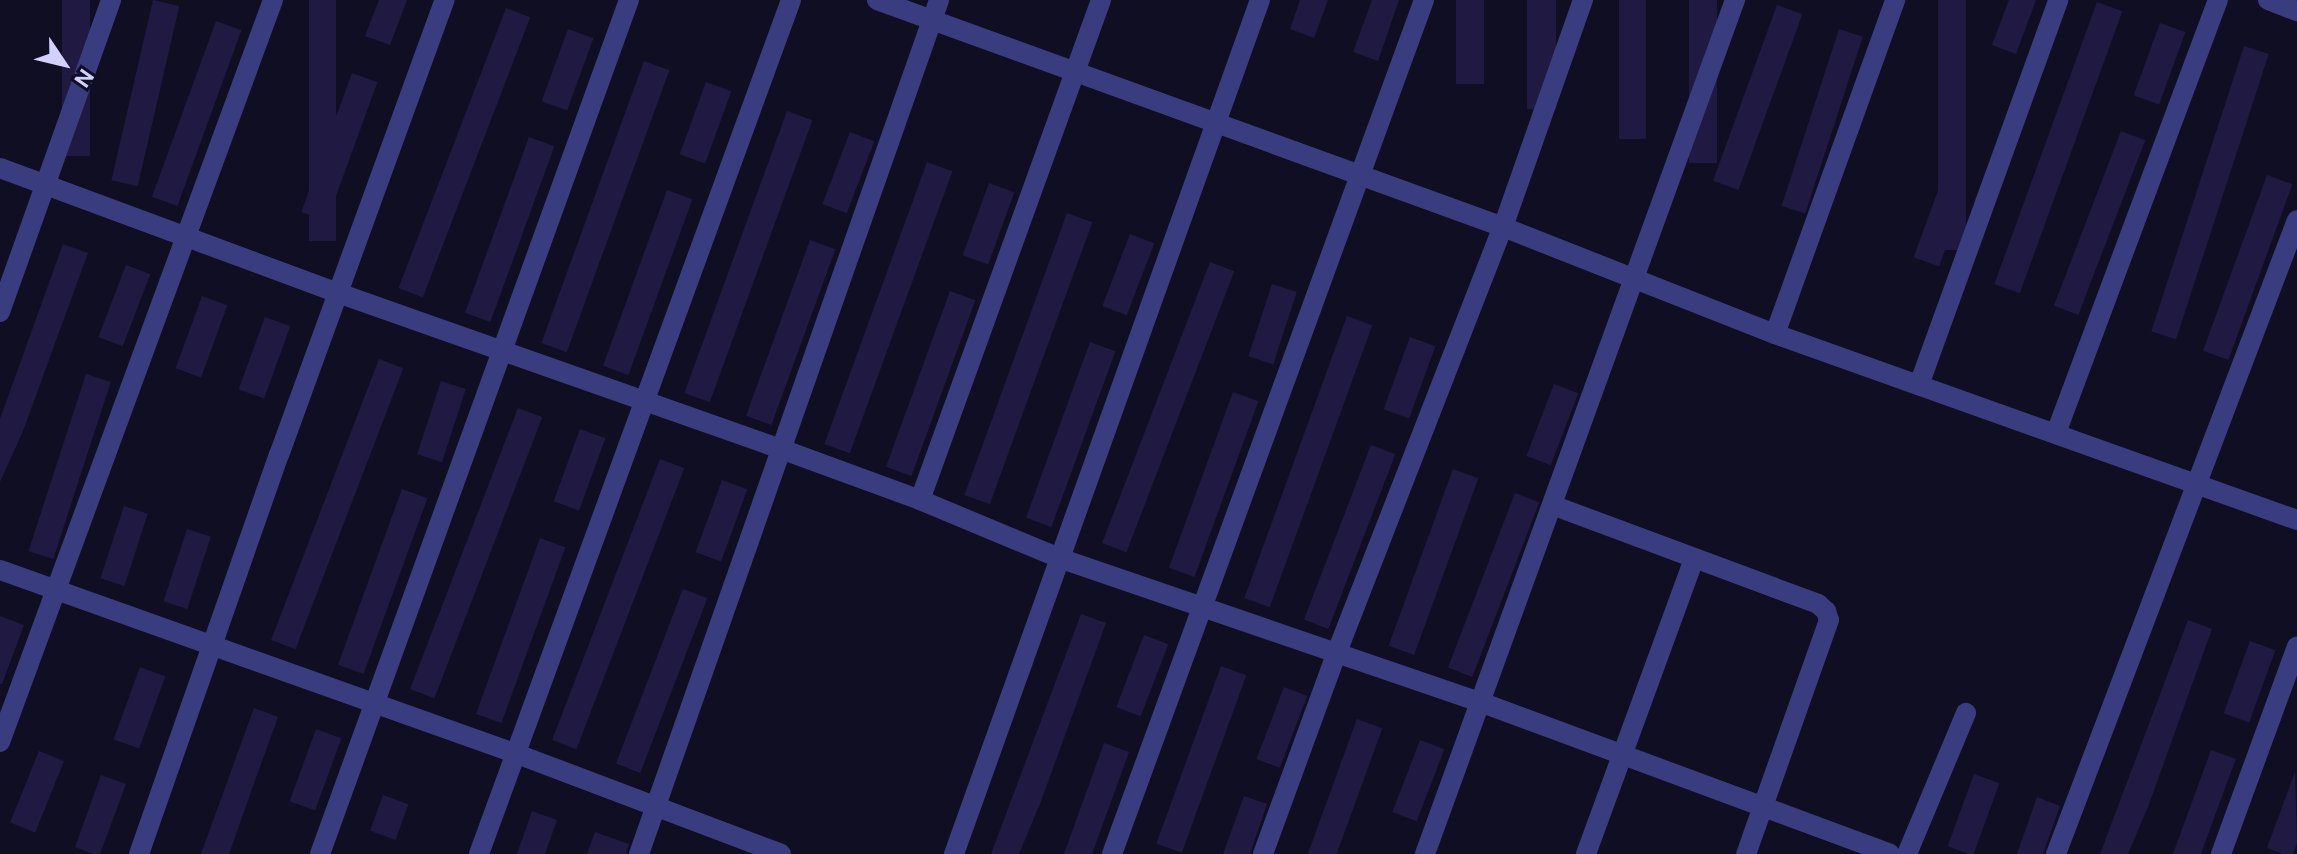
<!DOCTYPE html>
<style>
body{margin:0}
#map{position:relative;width:2297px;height:854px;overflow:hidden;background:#100e22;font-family:"DM Sans",sans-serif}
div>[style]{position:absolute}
.building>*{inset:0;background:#201a42;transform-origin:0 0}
.street>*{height:20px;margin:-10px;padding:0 10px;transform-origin:10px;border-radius:10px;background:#3a3c80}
span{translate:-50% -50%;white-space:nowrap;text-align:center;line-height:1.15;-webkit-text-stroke:7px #100e22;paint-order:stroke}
.north{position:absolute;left:24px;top:24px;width:80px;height:80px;-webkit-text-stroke:6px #100e22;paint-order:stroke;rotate:125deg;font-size:22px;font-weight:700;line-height:32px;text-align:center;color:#d2d0fe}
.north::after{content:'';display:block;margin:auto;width:28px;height:36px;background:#d2d0fe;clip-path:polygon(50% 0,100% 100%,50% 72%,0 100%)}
</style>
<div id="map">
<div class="building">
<i style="left:62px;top:0;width:28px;height:156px"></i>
<i style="left:153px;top:0;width:27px;height:185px;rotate:13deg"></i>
<i style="left:309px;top:0;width:27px;height:241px"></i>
<i style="clip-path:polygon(379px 0,407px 0,390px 45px,365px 36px)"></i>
<i style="clip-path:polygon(1300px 0,1328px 0,1314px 38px,1290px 29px)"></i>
<i style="clip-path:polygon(1372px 0,1399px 0,1378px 61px,1353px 52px)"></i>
<i style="left:1456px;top:0;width:28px;height:84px"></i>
<i style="left:1527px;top:0;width:29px;height:109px"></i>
<i style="left:1619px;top:0;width:27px;height:139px"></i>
<i style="left:1689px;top:0;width:28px;height:163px"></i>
<i style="left:1938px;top:0;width:28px;height:250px"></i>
<i style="clip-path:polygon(2009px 0,2036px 0,2016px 54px,1992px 45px)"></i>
<i style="left:2097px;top:2px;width:27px;height:300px;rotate:20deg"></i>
<i style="left:1777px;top:5px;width:27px;height:187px;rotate:20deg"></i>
<i style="left:506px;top:8px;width:26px;height:300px;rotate:21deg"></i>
<i style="left:216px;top:21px;width:27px;height:187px;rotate:20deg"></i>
<i style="left:2160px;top:23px;width:27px;height:77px;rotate:20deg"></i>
<i style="left:568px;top:29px;width:27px;height:77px;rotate:20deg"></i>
<i style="left:1839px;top:29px;width:25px;height:186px;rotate:18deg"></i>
<i style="left:2244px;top:46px;width:26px;height:300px;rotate:18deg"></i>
<i style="left:644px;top:61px;width:27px;height:300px;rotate:20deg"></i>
<i style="left:352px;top:73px;width:27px;height:148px;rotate:20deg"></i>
<i style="left:706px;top:82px;width:27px;height:77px;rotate:20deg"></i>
<i style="left:787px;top:111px;width:27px;height:300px;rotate:20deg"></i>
<i style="left:2121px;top:131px;width:26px;height:187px;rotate:21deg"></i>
<i style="left:850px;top:132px;width:26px;height:77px;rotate:21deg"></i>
<i style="left:529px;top:137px;width:27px;height:187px;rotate:20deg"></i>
<i style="left:927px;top:162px;width:27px;height:300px;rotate:20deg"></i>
<i style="left:2267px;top:175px;width:27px;height:187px;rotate:20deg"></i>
<i style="left:989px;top:183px;width:27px;height:77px;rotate:20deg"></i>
<i style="left:1940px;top:185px;width:27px;height:77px;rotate:20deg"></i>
<i style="left:667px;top:190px;width:27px;height:187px;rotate:20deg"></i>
<i style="left:1067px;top:213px;width:27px;height:300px;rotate:20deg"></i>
<i style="left:1130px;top:234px;width:26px;height:77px;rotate:21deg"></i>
<i style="left:810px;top:240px;width:27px;height:187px;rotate:20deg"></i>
<i style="clip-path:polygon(63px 244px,88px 253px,23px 431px,0 482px,0 419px)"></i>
<i style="left:1210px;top:262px;width:26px;height:301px;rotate:21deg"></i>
<i style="left:126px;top:265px;width:26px;height:77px;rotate:21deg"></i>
<i style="left:1272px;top:284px;width:26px;height:76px;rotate:18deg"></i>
<i style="left:950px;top:291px;width:27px;height:187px;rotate:20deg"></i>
<i style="left:202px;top:296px;width:27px;height:77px;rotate:20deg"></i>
<i style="left:1347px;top:316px;width:27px;height:300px;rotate:20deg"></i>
<i style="left:265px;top:317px;width:27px;height:77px;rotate:20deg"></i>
<i style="left:1410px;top:337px;width:27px;height:77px;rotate:20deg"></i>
<i style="left:1090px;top:342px;width:27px;height:187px;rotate:20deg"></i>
<i style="left:379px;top:359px;width:26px;height:301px;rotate:21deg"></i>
<i style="left:86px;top:374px;width:26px;height:186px;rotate:18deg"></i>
<i style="left:441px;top:381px;width:26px;height:77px;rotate:18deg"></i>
<i style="left:1554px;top:384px;width:26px;height:77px;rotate:21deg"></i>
<i style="left:1233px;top:392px;width:27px;height:187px;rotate:20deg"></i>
<i style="left:518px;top:408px;width:26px;height:301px;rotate:21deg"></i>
<i style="left:580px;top:429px;width:27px;height:77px;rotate:20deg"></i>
<i style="left:1371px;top:445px;width:26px;height:187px;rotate:21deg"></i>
<i style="left:660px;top:459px;width:26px;height:301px;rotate:21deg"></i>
<i style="left:1453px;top:469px;width:27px;height:188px;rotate:20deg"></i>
<i style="left:722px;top:480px;width:27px;height:77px;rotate:20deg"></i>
<i style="left:402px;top:489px;width:27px;height:187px;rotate:20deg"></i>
<i style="left:1515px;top:493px;width:26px;height:187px;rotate:21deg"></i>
<i style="left:124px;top:506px;width:25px;height:76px;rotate:18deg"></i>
<i style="left:187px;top:529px;width:25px;height:76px;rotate:18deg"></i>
<i style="left:540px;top:538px;width:27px;height:187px;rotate:20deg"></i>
<i style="left:683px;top:589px;width:26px;height:187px;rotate:21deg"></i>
<i style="clip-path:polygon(1081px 614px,1106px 623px,1041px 801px,1019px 854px,991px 854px)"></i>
<i style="clip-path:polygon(0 616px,24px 625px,2px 684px,0 684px)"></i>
<i style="clip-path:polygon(2188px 620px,2212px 629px,2148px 807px,2128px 854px,2100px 854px)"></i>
<i style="left:1144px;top:635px;width:26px;height:77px;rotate:21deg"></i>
<i style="left:2250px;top:641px;width:27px;height:77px;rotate:20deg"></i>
<i style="left:1221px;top:666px;width:27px;height:189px;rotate:20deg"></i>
<i style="left:140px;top:667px;width:27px;height:77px;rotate:20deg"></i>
<i style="left:1284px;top:687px;width:25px;height:77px;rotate:21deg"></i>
<i style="clip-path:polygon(254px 708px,278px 717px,252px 789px,229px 854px,201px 854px)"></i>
<i style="left:1357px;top:719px;width:27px;height:144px;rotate:20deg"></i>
<i style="left:316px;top:729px;width:27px;height:77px;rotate:20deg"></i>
<i style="left:1420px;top:740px;width:26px;height:77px;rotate:21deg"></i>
<i style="clip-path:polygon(1104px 743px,1129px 752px,1116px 788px,1092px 854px,1064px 854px)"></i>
<i style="clip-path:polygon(2211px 750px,2236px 759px,2229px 777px,2201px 854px,2173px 854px)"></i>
<i style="left:39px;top:751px;width:27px;height:77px;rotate:22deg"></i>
<i style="clip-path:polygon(2295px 772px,2297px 843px,2293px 854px,2283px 854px,2267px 848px)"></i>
<i style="left:1974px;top:774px;width:27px;height:77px;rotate:20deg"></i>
<i style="clip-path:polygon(101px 775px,126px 784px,100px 854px,93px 854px,75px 847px)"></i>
<i style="left:383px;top:795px;width:27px;height:38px;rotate:20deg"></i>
<i style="clip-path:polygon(1244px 796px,1267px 804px,1250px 854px,1223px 854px)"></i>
<i style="clip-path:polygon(2037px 797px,2060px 806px,2043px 854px,2017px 854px)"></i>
<i style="clip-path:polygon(532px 811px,557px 820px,545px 854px,517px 854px)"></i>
<i style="clip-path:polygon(595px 832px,629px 844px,626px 854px,587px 854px)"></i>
</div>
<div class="street">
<i style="left:877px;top:0;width:666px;rotate:19.93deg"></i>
<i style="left:1503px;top:227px;width:292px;rotate:21.5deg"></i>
<i style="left:1775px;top:334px;width:554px;rotate:19.61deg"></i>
<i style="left:2268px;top:0;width:31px;rotate:21deg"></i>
<i style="left:0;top:168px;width:360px;rotate:20.3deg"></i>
<i style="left:338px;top:293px;width:470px;rotate:19.4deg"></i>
<i style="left:781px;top:449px;width:148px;rotate:20.1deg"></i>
<i style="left:920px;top:500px;width:151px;rotate:22.6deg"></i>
<i style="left:1059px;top:558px;width:445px;rotate:18.9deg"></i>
<i style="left:1480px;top:702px;width:437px;rotate:20.3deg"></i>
<i style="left:0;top:312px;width:331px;rotate:-70.4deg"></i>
<i style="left:1775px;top:334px;width:355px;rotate:-70.2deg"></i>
<i style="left:1919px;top:385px;width:409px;rotate:-70.1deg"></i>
<i style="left:2056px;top:433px;width:462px;rotate:-69.5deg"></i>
<i style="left:920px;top:500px;width:532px;rotate:-70.1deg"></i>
<i style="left:1552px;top:505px;width:284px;rotate:20.4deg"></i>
<i style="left:1818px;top:604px;width:11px;rotate:41deg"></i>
<i style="left:1826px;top:611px;width:9px;rotate:72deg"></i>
<i style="left:1829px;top:620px;width:248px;rotate:109.5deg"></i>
<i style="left:0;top:570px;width:549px;rotate:19.59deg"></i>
<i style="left:517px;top:754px;width:282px;rotate:20.7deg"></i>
<i style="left:0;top:742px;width:791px;rotate:-69.8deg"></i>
<i style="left:139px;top:854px;width:423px;rotate:-70.7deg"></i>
<i style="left:279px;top:455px;width:484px;rotate:-70deg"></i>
<i style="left:320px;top:854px;width:908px;rotate:-70.11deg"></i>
<i style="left:479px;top:854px;width:909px;rotate:-69.93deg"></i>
<i style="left:639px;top:854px;width:905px;rotate:-70.64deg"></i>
<i style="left:954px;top:854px;width:907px;rotate:-70.29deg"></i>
<i style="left:1112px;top:854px;width:909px;rotate:-69.93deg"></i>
<i style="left:1263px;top:854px;width:215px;rotate:-69.9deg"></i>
<i style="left:1337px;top:652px;width:456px;rotate:-68.7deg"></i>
<i style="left:1503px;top:227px;width:241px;rotate:-70.6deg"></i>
<i style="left:1425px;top:854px;width:909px;rotate:-70.05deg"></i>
<i style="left:1586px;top:854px;width:314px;rotate:-69.9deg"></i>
<i style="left:1907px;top:854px;width:153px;rotate:-67.3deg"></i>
<i style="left:2056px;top:854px;width:678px;rotate:-69.19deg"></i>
<i style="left:2221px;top:854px;width:221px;rotate:-69.9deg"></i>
</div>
<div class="north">N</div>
</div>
